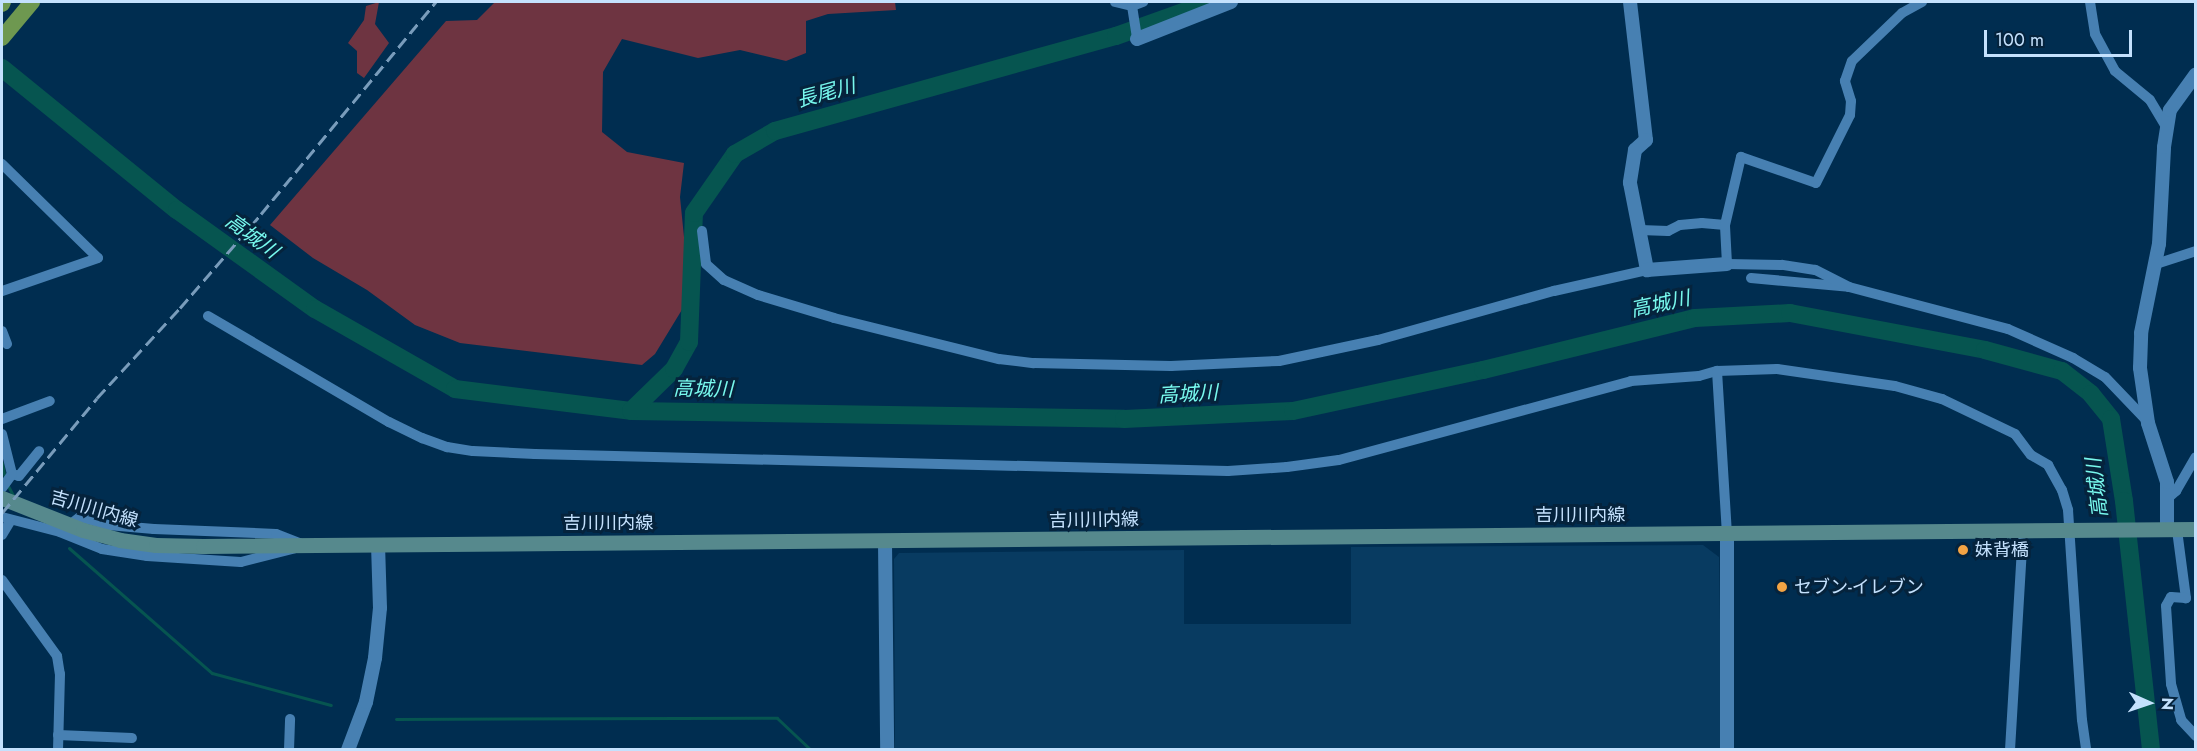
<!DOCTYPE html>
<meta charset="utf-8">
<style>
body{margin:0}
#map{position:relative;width:2197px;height:751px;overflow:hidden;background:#002d50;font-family:Jost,"Noto Sans JP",sans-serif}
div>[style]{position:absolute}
.built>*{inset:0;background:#083b61}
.green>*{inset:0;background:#6e3441}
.stream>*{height:3px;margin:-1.5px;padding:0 1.5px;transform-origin:1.5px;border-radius:1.5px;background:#065550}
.river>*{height:18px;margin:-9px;padding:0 9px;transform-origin:9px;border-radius:9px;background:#065550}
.minor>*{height:10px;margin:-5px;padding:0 5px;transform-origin:5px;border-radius:5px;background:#4780b2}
.tertiary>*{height:14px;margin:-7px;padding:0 7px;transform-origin:7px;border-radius:7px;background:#4780b2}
.secondary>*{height:15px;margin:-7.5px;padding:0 7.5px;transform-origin:7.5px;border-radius:7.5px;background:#56898d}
.trunk>*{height:16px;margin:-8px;padding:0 8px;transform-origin:8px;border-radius:8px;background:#6e9850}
.rail>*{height:3px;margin-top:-1.5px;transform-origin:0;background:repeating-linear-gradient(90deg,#799cbb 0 12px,transparent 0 18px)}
.dots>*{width:16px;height:16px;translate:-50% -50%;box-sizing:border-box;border:3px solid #05233c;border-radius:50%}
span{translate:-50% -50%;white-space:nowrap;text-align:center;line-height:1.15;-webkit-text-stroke:6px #05233c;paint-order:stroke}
.street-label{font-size:18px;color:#c4e1fd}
.poi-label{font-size:18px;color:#c4e1fd}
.left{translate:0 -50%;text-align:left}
.water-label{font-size:20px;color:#78f9ee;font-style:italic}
.frame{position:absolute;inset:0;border:3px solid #c4e1fd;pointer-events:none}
.north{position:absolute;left:2119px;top:673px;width:60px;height:60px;-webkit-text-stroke:4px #05233c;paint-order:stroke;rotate:93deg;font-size:16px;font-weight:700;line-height:24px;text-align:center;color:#c4e1fd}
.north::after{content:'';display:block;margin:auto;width:21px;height:27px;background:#c4e1fd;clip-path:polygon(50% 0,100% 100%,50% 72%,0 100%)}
.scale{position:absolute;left:1984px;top:30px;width:148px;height:27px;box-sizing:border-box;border:3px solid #c4e1fd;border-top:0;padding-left:8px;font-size:18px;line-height:21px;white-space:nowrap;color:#c4e1fd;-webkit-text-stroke:4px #05233c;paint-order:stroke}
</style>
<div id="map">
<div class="built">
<i style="clip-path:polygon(1703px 545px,1719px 557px,1722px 749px,895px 749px,894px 559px,899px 553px,1184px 550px,1184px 624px,1351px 624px,1351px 547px)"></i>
</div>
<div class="green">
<i style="clip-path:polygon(379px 2px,375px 24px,389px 43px,364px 78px,357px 73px,357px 51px,348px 43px,364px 20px,366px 6px)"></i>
<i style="clip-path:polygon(495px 2px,895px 2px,896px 10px,828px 14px,806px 21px,806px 53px,786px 61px,740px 50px,698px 58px,622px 39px,603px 72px,602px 132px,627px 152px,684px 163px,680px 197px,686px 257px,683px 308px,655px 354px,642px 365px,460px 343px,415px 325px,367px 290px,313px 258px,270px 225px,446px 21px,477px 20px)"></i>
</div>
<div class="stream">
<i style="left:2px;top:463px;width:15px;rotate:79deg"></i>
<i style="left:7px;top:484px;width:15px;rotate:62deg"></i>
<i style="left:69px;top:548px;width:190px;rotate:41.2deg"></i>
<i style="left:212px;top:673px;width:123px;rotate:15.1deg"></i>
<i style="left:396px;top:719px;width:381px;rotate:-0.2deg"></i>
<i style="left:777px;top:718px;width:47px;rotate:43.3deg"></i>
</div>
<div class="river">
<i style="left:2px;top:68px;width:225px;rotate:39.1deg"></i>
<i style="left:177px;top:210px;width:170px;rotate:35.7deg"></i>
<i style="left:315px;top:309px;width:161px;rotate:29.7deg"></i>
<i style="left:455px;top:389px;width:177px;rotate:7.1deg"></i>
<i style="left:631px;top:411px;width:493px;rotate:0.9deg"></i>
<i style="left:1124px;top:419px;width:169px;rotate:-2.7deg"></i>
<i style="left:1293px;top:411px;width:194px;rotate:-12.2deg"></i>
<i style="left:1483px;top:370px;width:218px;rotate:-13.8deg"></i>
<i style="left:1695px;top:318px;width:95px;rotate:-3deg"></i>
<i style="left:1790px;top:313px;width:198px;rotate:10.7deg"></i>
<i style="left:1985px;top:350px;width:80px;rotate:15.3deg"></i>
<i style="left:2062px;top:371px;width:37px;rotate:38deg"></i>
<i style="left:2091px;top:394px;width:32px;rotate:51deg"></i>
<i style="left:2111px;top:419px;width:83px;rotate:81deg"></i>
<i style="left:2124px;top:501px;width:250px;rotate:83.8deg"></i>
<i style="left:631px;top:411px;width:60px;rotate:-44.3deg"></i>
<i style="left:674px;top:369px;width:31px;rotate:-61deg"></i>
<i style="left:689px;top:342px;width:129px;rotate:-87.8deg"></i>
<i style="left:694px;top:213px;width:72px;rotate:-55.2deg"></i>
<i style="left:735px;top:154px;width:46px;rotate:-29.9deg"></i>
<i style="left:775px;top:131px;width:354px;rotate:-15.6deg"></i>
<i style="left:1116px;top:36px;width:101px;rotate:-19.7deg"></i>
</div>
<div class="minor">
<i style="left:1115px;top:2px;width:17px;rotate:13deg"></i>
<i style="left:1132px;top:6px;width:12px;rotate:-20deg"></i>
<i style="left:2090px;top:2px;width:32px;rotate:81deg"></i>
<i style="left:2095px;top:34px;width:42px;rotate:61.6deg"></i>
<i style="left:2115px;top:71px;width:45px;rotate:39.6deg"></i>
<i style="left:2150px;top:100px;width:31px;rotate:59deg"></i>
<i style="left:1132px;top:6px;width:33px;rotate:81deg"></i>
<i style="left:2px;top:164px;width:134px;rotate:44.4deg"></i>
<i style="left:98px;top:258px;width:102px;rotate:161deg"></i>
<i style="left:1640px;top:230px;width:28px;rotate:2deg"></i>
<i style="left:1668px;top:231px;width:13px;rotate:-27deg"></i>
<i style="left:1680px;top:225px;width:22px;rotate:-5deg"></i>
<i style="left:1702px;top:223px;width:23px;rotate:5deg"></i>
<i style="left:702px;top:231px;width:33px;rotate:83deg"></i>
<i style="left:706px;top:264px;width:24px;rotate:42deg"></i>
<i style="left:724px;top:280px;width:37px;rotate:24deg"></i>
<i style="left:758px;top:295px;width:79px;rotate:16.8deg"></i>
<i style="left:834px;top:318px;width:170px;rotate:14deg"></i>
<i style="left:999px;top:359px;width:35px;rotate:7deg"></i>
<i style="left:1034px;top:363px;width:137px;rotate:1.3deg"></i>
<i style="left:1171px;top:366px;width:108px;rotate:-2.7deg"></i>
<i style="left:1279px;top:361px;width:101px;rotate:-12deg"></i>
<i style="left:1378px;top:340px;width:183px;rotate:-15.6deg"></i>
<i style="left:1554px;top:291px;width:95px;rotate:-12.7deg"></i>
<i style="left:2156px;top:264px;width:42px;rotate:-18deg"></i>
<i style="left:1751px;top:278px;width:98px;rotate:5.2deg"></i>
<i style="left:1849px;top:287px;width:164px;rotate:14.8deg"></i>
<i style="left:2008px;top:329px;width:71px;rotate:24deg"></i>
<i style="left:2073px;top:358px;width:37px;rotate:31deg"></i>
<i style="left:2105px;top:377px;width:62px;rotate:46.3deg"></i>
<i style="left:1849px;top:287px;width:38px;rotate:-153deg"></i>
<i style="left:1815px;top:270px;width:33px;rotate:-171deg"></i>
<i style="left:1782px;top:265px;width:55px;rotate:-179deg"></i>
<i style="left:1727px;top:264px;width:39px;rotate:-93deg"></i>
<i style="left:1725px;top:225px;width:70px;rotate:-76.8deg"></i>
<i style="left:1741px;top:157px;width:79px;rotate:19.1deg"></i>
<i style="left:1816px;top:183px;width:76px;rotate:-63.4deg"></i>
<i style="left:1850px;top:115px;width:14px;rotate:-86deg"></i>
<i style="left:1851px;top:101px;width:21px;rotate:-107deg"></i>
<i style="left:1845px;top:81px;width:21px;rotate:-71deg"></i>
<i style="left:1852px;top:61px;width:69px;rotate:-43.8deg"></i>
<i style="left:1902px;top:13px;width:23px;rotate:-29deg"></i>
<i style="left:208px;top:316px;width:210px;rotate:30.4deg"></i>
<i style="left:389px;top:422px;width:37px;rotate:26deg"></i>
<i style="left:422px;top:438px;width:27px;rotate:20deg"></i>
<i style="left:447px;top:447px;width:26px;rotate:9deg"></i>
<i style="left:473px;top:451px;width:62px;rotate:2.8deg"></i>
<i style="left:535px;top:454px;width:693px;rotate:1.41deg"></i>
<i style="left:1228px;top:471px;width:59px;rotate:-3.9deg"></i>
<i style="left:1287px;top:467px;width:52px;rotate:-7.7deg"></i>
<i style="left:1339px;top:460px;width:302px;rotate:-15.1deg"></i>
<i style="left:1631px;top:381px;width:68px;rotate:-4.2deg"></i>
<i style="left:1699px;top:376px;width:19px;rotate:-16deg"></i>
<i style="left:1717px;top:371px;width:60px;rotate:-1.9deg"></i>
<i style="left:1777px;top:369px;width:119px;rotate:8.2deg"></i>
<i style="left:1895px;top:386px;width:49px;rotate:15.5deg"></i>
<i style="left:1942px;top:399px;width:81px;rotate:25.6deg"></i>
<i style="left:2015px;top:434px;width:26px;rotate:53deg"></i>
<i style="left:2031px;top:455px;width:20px;rotate:30deg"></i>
<i style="left:2048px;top:465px;width:29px;rotate:61deg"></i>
<i style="left:2062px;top:490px;width:21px;rotate:73deg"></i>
<i style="left:2068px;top:510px;width:210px;rotate:86.2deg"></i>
<i style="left:2082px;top:720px;width:30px;rotate:82deg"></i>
<i style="left:2px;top:331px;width:14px;rotate:69deg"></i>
<i style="left:1717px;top:371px;width:163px;rotate:86.5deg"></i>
<i style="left:2px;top:419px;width:51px;rotate:-20.6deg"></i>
<i style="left:2px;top:434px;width:41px;rotate:76deg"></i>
<i style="left:12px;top:474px;width:7px;rotate:16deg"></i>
<i style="left:19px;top:476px;width:32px;rotate:-51deg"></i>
<i style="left:2px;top:488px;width:17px;rotate:-54deg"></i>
<i style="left:2168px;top:498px;width:11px;rotate:-41deg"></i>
<i style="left:2176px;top:491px;width:39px;rotate:-60deg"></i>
<i style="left:2px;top:517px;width:60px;rotate:14.5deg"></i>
<i style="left:60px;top:532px;width:45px;rotate:22deg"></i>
<i style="left:102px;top:549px;width:46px;rotate:8.8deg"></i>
<i style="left:147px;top:556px;width:94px;rotate:3.7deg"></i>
<i style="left:241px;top:562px;width:57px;rotate:-14.3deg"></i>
<i style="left:67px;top:527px;width:16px;rotate:-38deg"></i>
<i style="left:80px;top:517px;width:29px;rotate:16deg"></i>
<i style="left:108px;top:525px;width:46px;rotate:5deg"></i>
<i style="left:154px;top:529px;width:122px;rotate:2.3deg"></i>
<i style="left:276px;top:534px;width:26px;rotate:21deg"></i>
<i style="left:2177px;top:530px;width:69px;rotate:82.5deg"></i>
<i style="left:2186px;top:598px;width:15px;rotate:-176deg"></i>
<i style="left:2171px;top:597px;width:10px;rotate:119deg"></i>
<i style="left:2166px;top:606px;width:78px;rotate:86.3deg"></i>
<i style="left:2171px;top:684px;width:37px;rotate:74deg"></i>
<i style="left:2181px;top:720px;width:22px;rotate:47deg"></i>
<i style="left:2px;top:535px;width:17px;rotate:-59deg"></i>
<i style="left:2px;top:580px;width:94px;rotate:54.1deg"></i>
<i style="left:57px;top:656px;width:18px;rotate:81deg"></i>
<i style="left:60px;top:674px;width:76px;rotate:91.5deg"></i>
<i style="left:58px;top:735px;width:74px;rotate:2.3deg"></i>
<i style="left:289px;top:750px;width:31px;rotate:-88deg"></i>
<i style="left:2010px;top:750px;width:219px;rotate:-86.6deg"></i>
</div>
<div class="tertiary">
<i style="left:1630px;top:2px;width:139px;rotate:83.4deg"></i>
<i style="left:1646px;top:140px;width:15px;rotate:138deg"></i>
<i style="left:1635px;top:150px;width:33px;rotate:99deg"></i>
<i style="left:1630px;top:183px;width:89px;rotate:78.9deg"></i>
<i style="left:1647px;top:270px;width:80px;rotate:-4.3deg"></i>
<i style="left:1137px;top:39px;width:101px;rotate:-21.5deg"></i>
<i style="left:2167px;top:530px;width:48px;rotate:-90deg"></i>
<i style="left:2167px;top:482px;width:62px;rotate:-107.9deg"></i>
<i style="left:2148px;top:423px;width:56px;rotate:-98.3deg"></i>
<i style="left:2140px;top:368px;width:35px;rotate:-88deg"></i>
<i style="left:2141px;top:333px;width:91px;rotate:-78.6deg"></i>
<i style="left:2159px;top:244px;width:97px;rotate:-87deg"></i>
<i style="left:2164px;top:147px;width:37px;rotate:-81deg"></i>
<i style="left:2170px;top:110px;width:44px;rotate:-54.2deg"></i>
<i style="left:885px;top:542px;width:208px;rotate:89.4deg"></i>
<i style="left:348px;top:750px;width:51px;rotate:-69.4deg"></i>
<i style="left:366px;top:702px;width:45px;rotate:-78.4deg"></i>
<i style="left:375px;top:658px;width:50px;rotate:-84.3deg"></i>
<i style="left:380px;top:608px;width:63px;rotate:-91.8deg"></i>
<i style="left:1727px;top:750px;width:216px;rotate:-90deg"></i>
</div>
<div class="secondary">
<i style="left:2px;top:498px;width:87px;rotate:21.6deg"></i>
<i style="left:83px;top:530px;width:38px;rotate:15deg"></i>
<i style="left:120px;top:540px;width:36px;rotate:8deg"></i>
<i style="left:156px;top:545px;width:47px;rotate:1.2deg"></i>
<i style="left:203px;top:546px;width:1993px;rotate:-0.49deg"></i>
</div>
<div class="trunk">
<i style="left:2px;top:4px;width:2px;rotate:-63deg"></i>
<i style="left:2px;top:38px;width:47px;rotate:-50.2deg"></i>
</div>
<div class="rail">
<i style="left:2px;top:513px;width:149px;rotate:-50.4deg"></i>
<i style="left:97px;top:398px;width:122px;rotate:-47.3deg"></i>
<i style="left:180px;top:308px;width:124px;rotate:-49.2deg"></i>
<i style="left:261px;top:214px;width:275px;rotate:-50.5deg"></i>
</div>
<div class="dots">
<i style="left:1963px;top:550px;background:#f4a444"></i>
<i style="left:1782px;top:587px;background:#f4a444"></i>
</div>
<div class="street-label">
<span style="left:94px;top:509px;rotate:16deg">吉川川内線</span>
<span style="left:1580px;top:515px">吉川川内線</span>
<span style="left:1094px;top:520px;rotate:-1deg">吉川川内線</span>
<span style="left:608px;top:523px">吉川川内線</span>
</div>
<div class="poi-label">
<span class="left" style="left:1975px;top:550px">妹背橋</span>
<span class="left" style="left:1794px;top:587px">セブン-イレブン</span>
</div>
<div class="water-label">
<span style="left:826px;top:93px;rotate:-15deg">長尾川</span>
<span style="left:252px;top:236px;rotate:36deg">高城川</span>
<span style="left:1660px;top:304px;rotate:-12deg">高城川</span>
<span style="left:703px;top:389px;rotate:1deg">高城川</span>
<span style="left:1188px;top:394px;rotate:-3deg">高城川</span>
<span style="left:2097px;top:488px;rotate:-97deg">高城川</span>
</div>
<div class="frame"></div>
<div class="north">N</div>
<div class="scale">100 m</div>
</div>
